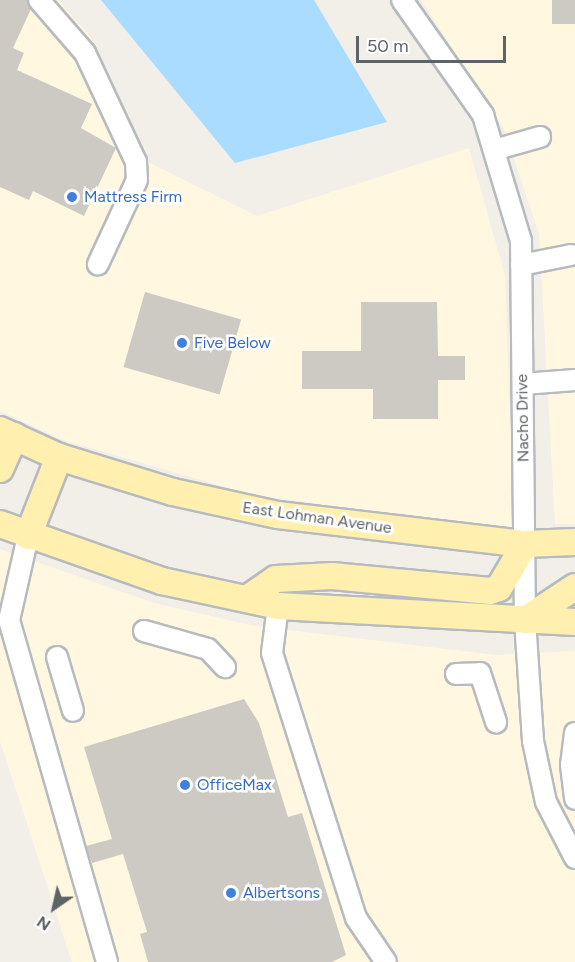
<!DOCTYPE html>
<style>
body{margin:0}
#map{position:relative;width:575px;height:962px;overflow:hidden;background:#f1efe7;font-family:Figtree,sans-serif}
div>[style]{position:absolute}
.commercial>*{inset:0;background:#fff7df}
.water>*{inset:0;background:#aadcff}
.building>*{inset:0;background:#cdcac4;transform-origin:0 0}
.roads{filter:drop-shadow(2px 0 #b7babe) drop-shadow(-2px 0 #b7babe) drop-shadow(0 2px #b7babe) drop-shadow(0 -2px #b7babe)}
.minor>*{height:20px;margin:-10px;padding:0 10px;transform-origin:10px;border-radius:10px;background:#fff}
.major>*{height:26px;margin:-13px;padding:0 13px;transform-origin:13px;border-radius:13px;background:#fff0af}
.dots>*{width:16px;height:16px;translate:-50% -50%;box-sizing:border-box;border:3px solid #fff;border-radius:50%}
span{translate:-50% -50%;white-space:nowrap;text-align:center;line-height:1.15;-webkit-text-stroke:5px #fff;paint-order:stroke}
.shop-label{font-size:16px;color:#366cbe}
.left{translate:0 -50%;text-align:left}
.street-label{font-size:16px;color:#5e6368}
.north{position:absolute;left:24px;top:878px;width:60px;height:60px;-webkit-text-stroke:4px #fff;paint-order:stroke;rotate:214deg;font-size:16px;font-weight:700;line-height:24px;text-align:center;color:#5e6368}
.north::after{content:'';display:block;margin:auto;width:21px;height:27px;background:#5e6368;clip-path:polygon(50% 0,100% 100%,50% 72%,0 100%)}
.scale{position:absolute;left:356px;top:36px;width:150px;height:27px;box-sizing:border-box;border:3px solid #5e6368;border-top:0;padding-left:8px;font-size:18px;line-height:21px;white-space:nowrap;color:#5e6368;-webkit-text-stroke:4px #fff;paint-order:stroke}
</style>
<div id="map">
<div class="commercial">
<i style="clip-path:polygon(0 0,58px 0,91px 37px,146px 161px,257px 216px,469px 148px,505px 276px,514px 529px,256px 496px,63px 440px,0 411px)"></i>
<i style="clip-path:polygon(421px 0,575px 0,575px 524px,555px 524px,539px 234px,504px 129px)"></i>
<i style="clip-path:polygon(0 549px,154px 603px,255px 626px,496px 655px,575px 651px,575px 962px,72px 962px,0 741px)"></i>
</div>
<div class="water">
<i style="clip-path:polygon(101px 0,314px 0,387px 122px,235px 163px)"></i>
</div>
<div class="building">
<i style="clip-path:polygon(0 0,27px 0,31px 9px,13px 48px,24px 53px,17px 70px,92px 104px,81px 128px,116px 148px,84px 216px,33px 191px,29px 200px,0 187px)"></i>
<i style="left:552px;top:0;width:23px;height:24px"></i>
<i style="left:145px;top:292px;width:100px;height:78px;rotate:16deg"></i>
<i style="clip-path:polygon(361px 302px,437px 302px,438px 356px,465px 356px,465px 380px,438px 380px,438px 419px,373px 419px,373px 389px,302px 389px,302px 351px,361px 351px)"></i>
<i style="clip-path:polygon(244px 699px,259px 723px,288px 817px,302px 813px,346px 955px,332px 962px,148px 962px,140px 934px,147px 932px,123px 854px,92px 863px,86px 846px,112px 839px,84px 747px)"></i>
</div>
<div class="roads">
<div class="minor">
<i style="left:39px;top:0;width:70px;rotate:49deg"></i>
<i style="left:85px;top:53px;width:120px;rotate:64.9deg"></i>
<i style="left:136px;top:162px;width:18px;rotate:87deg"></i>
<i style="left:137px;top:180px;width:93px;rotate:114.9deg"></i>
<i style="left:402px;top:0;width:141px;rotate:54.8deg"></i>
<i style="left:483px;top:115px;width:132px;rotate:73.2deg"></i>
<i style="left:521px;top:241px;width:379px;rotate:89.4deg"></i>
<i style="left:525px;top:620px;width:121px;rotate:86.2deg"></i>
<i style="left:533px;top:741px;width:62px;rotate:78deg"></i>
<i style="left:546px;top:802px;width:63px;rotate:62.6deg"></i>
<i style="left:494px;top:150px;width:48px;rotate:-15.8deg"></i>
<i style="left:521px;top:265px;width:51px;rotate:-11.3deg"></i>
<i style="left:523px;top:384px;width:52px;rotate:-4.4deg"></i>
<i style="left:28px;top:536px;width:86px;rotate:102.7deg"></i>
<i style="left:9px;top:620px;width:356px;rotate:74deg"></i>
<i style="left:278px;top:606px;width:47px;rotate:97.3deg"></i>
<i style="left:272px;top:653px;width:278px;rotate:72.4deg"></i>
<i style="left:356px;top:918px;width:53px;rotate:55.7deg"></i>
<i style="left:144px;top:631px;width:66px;rotate:15.7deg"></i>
<i style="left:208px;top:649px;width:25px;rotate:47deg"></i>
<i style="left:57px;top:657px;width:56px;rotate:73.5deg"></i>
<i style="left:456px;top:674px;width:24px;rotate:-2deg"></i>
<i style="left:480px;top:673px;width:52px;rotate:71.9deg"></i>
<i style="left:575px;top:733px;width:32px;rotate:97deg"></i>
<i style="left:571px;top:765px;width:34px;rotate:83deg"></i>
</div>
<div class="major">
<i style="left:0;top:430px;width:65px;rotate:24.6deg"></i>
<i style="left:59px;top:457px;width:119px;rotate:17.1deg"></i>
<i style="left:173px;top:492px;width:107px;rotate:12.4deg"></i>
<i style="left:278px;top:515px;width:249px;rotate:6.7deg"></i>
<i style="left:525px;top:544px;width:50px;rotate:-2.3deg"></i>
<i style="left:0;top:469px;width:36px;rotate:-66deg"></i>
<i style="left:0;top:524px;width:172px;rotate:19.4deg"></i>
<i style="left:162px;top:581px;width:119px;rotate:12.2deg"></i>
<i style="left:278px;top:606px;width:297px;rotate:3.1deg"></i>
<i style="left:28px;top:536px;width:85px;rotate:-68.6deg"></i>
<i style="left:247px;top:599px;width:35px;rotate:-35deg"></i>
<i style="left:276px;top:579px;width:56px;rotate:-3.1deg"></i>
<i style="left:332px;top:576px;width:159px;rotate:5.4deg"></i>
<i style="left:490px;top:591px;width:9px;rotate:-18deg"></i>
<i style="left:499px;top:588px;width:51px;rotate:-59.4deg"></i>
<i style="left:525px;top:620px;width:60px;rotate:-33.4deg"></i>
</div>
</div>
<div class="dots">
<i style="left:72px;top:197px;background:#3f7fe0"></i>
<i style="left:182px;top:343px;background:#3f7fe0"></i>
<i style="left:185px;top:785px;background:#3f7fe0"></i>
<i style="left:231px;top:893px;background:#3f7fe0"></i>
</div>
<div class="shop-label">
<span class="left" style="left:84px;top:197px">Mattress Firm</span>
<span class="left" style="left:194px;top:343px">Five Below</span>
<span class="left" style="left:197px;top:785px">OfficeMax</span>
<span class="left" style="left:243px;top:893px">Albertsons</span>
</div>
<div class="street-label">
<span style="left:523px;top:418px;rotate:-91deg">Nacho Drive</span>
<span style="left:317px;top:518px;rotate:8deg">East Lohman Avenue</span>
</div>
<div class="north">N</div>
<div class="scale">50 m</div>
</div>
